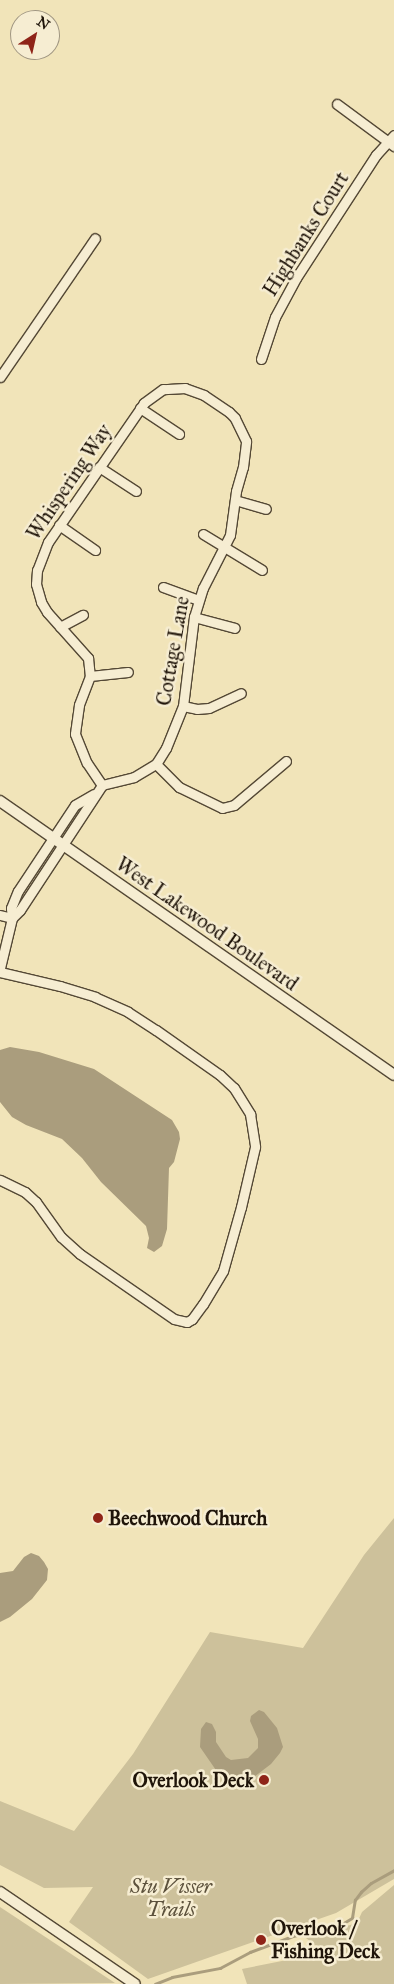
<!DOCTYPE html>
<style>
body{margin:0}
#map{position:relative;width:394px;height:1984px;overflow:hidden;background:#f1e4b9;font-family:"IM FELL Great Primer",serif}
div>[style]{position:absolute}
.green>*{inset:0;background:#cdc19b}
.water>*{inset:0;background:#aa9d7d}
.stream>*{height:2.5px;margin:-1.25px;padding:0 1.25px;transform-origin:1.25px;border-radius:1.25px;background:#aa9d7d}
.roads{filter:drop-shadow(1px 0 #544835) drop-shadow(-1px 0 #544835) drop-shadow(0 1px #544835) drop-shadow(0 -1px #544835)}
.minor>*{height:9px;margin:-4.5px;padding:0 4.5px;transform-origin:4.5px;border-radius:4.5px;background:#f6edd2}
.tertiary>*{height:10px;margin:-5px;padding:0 5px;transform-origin:5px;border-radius:5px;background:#f6edd2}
.dots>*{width:14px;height:14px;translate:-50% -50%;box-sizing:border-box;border:2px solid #f6edd2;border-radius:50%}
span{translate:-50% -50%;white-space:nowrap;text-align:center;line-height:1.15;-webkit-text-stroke:5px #f6edd2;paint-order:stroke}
.street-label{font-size:20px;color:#1f1409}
.poi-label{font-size:20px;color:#1f1409;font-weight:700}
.left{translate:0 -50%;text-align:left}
.right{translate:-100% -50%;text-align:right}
.park-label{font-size:20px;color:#5c513c;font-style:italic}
.north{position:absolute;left:10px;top:10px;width:50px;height:50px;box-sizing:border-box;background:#f6edd2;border:1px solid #a09682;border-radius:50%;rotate:35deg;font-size:14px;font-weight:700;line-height:20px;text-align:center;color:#1f1409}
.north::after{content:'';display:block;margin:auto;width:18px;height:22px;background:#8f2418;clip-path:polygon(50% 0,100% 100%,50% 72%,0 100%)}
</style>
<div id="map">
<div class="green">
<i style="clip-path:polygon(394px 1518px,394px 1879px,336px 1913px,148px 1979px,69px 1922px,93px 1887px,44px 1888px,0 1865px,0 1801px,74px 1831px,133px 1754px,210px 1632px,303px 1648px,364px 1555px)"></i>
<i style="clip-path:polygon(394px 1885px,394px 1984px,247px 1984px,242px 1969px,302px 1957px,320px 1949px,306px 1938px,357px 1923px,362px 1912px)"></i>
<i style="clip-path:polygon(0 1907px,115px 1983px,0 1984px)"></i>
</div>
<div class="water">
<i style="clip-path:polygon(10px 1047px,39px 1052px,94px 1069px,172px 1120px,179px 1132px,180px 1139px,174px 1162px,169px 1168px,167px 1229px,162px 1246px,154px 1252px,147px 1248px,149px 1238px,146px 1226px,101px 1182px,82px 1158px,62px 1139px,26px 1125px,12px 1117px,0 1102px,0 1050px)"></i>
<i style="clip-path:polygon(31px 1553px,39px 1556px,44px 1562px,48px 1569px,47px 1580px,32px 1599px,10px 1617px,0 1622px,0 1573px,13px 1571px,24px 1557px)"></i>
<i style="clip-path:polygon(259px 1710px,264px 1712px,277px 1728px,283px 1747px,280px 1753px,271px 1764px,254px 1777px,234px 1781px,220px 1776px,200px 1747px,201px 1729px,206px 1722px,212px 1724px,216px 1732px,216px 1742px,226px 1757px,231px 1760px,248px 1758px,258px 1748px,258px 1739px,250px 1721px,251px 1716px)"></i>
</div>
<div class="stream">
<i style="left:155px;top:1984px;width:18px;rotate:-22deg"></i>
<i style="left:172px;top:1977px;width:49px;rotate:-10.6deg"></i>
<i style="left:220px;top:1968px;width:34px;rotate:-28deg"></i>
<i style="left:250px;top:1952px;width:46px;rotate:-20.4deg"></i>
<i style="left:293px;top:1936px;width:50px;rotate:-13.8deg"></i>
<i style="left:342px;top:1924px;width:12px;rotate:-31deg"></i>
<i style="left:352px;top:1918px;width:18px;rotate:-81deg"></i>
<i style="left:355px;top:1900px;width:10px;rotate:-53deg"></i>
<i style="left:361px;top:1892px;width:13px;rotate:-42deg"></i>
<i style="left:371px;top:1883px;width:26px;rotate:-29deg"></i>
</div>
<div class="roads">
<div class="minor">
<i style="left:337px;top:104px;width:71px;rotate:36.4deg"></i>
<i style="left:261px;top:359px;width:44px;rotate:-71.6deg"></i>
<i style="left:275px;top:317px;width:44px;rotate:-61.7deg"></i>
<i style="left:296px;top:278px;width:147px;rotate:-57deg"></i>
<i style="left:376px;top:155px;width:27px;rotate:-48deg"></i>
<i style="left:0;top:377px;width:168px;rotate:-55.6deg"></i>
<i style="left:140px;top:408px;width:47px;rotate:33.7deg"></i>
<i style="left:99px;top:467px;width:44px;rotate:33deg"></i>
<i style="left:235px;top:500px;width:32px;rotate:16deg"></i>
<i style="left:59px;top:525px;width:44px;rotate:34.8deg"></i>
<i style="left:203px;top:534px;width:69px;rotate:31.4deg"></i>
<i style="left:163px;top:587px;width:37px;rotate:20deg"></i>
<i style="left:194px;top:617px;width:42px;rotate:15deg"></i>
<i style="left:60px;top:627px;width:26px;rotate:-28deg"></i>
<i style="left:90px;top:676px;width:38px;rotate:-6deg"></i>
<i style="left:183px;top:706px;width:14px;rotate:12deg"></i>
<i style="left:197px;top:709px;width:12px;rotate:-5deg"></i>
<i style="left:209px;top:708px;width:35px;rotate:-25deg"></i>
<i style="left:156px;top:764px;width:33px;rotate:45deg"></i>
<i style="left:179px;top:787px;width:48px;rotate:26deg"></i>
<i style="left:222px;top:808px;width:12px;rotate:-14deg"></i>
<i style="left:234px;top:805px;width:68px;rotate:-40.2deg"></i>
<i style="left:0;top:915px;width:12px;rotate:14deg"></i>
<i style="left:12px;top:918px;width:11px;rotate:-45deg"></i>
<i style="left:20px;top:910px;width:149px;rotate:-56.7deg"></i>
<i style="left:102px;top:785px;width:33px;rotate:-14deg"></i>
<i style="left:134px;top:777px;width:26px;rotate:-31deg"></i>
<i style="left:156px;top:764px;width:19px;rotate:-58deg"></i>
<i style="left:166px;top:748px;width:45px;rotate:-68deg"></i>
<i style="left:183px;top:706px;width:90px;rotate:-83deg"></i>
<i style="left:194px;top:617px;width:30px;rotate:-73deg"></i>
<i style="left:203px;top:588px;width:59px;rotate:-63deg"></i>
<i style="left:230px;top:535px;width:44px;rotate:-82.2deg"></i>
<i style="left:236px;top:491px;width:25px;rotate:-74deg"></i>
<i style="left:243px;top:467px;width:26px;rotate:-83deg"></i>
<i style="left:246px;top:441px;width:25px;rotate:-116deg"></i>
<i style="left:235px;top:418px;width:8px;rotate:-135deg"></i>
<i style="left:229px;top:412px;width:30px;rotate:-146deg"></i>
<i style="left:204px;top:395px;width:20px;rotate:-160deg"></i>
<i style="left:185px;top:388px;width:22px;rotate:177deg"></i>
<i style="left:163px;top:389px;width:24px;rotate:144deg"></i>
<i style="left:144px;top:403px;width:169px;rotate:124.6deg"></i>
<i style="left:48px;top:542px;width:30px;rotate:111deg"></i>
<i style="left:37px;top:570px;width:14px;rotate:94deg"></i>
<i style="left:36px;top:584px;width:19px;rotate:74deg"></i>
<i style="left:41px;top:602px;width:12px;rotate:59deg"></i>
<i style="left:47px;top:612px;width:62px;rotate:48.3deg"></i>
<i style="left:88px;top:658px;width:18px;rotate:84deg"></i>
<i style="left:90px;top:676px;width:31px;rotate:111deg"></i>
<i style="left:79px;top:705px;width:29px;rotate:98deg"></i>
<i style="left:75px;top:734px;width:31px;rotate:68deg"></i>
<i style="left:87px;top:763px;width:27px;rotate:56deg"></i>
<i style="left:0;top:968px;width:51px;rotate:-76.5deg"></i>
<i style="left:12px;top:918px;width:10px;rotate:-96deg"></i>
<i style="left:11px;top:908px;width:18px;rotate:-68deg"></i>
<i style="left:18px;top:891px;width:103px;rotate:-56.5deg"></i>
<i style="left:75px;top:805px;width:22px;rotate:-30deg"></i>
<i style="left:0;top:972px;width:62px;rotate:13.1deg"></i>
<i style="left:60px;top:986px;width:37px;rotate:17deg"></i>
<i style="left:95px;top:997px;width:36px;rotate:24deg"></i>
<i style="left:128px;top:1012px;width:33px;rotate:33deg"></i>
<i style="left:156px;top:1030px;width:78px;rotate:35.1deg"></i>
<i style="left:220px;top:1075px;width:19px;rotate:43deg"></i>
<i style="left:234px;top:1088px;width:31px;rotate:58deg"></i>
<i style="left:250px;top:1114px;width:33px;rotate:81deg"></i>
<i style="left:255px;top:1147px;width:62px;rotate:103.1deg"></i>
<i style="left:241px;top:1207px;width:66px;rotate:105.7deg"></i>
<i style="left:223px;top:1271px;width:39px;rotate:121deg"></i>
<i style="left:203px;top:1304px;width:19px;rotate:126deg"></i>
<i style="left:192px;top:1319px;width:6px;rotate:149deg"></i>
<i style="left:187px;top:1322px;width:13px;rotate:-167deg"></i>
<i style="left:174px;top:1319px;width:114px;rotate:-145.3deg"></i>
<i style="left:80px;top:1254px;width:25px;rotate:-138deg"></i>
<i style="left:61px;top:1237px;width:43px;rotate:-125.5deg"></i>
<i style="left:36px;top:1202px;width:15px;rotate:-138deg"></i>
<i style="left:25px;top:1192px;width:28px;rotate:-154deg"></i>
</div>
<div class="tertiary">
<i style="left:0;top:801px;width:480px;rotate:34.8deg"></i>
<i style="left:0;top:1892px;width:163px;rotate:34.3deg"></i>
</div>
</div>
<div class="dots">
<i style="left:98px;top:1518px;background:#8f2418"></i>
<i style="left:264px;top:1780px;background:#8f2418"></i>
<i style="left:261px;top:1940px;background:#8f2418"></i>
</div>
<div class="street-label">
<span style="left:306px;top:234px;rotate:-58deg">Highbanks Court</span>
<span style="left:69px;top:482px;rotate:-56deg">Whispering Way</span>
<span style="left:173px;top:651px;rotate:-80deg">Cottage Lane</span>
<span style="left:207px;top:924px;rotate:35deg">West Lakewood Boulevard</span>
</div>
<div class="poi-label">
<span class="left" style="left:108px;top:1518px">Beechwood Church</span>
<span class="right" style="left:254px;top:1780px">Overlook Deck</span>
<span class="left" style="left:271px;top:1940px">Overlook /<br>Fishing Deck</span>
</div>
<div class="park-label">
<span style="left:171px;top:1898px">Stu Visser<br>Trails</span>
</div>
<div class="north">N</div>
</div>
